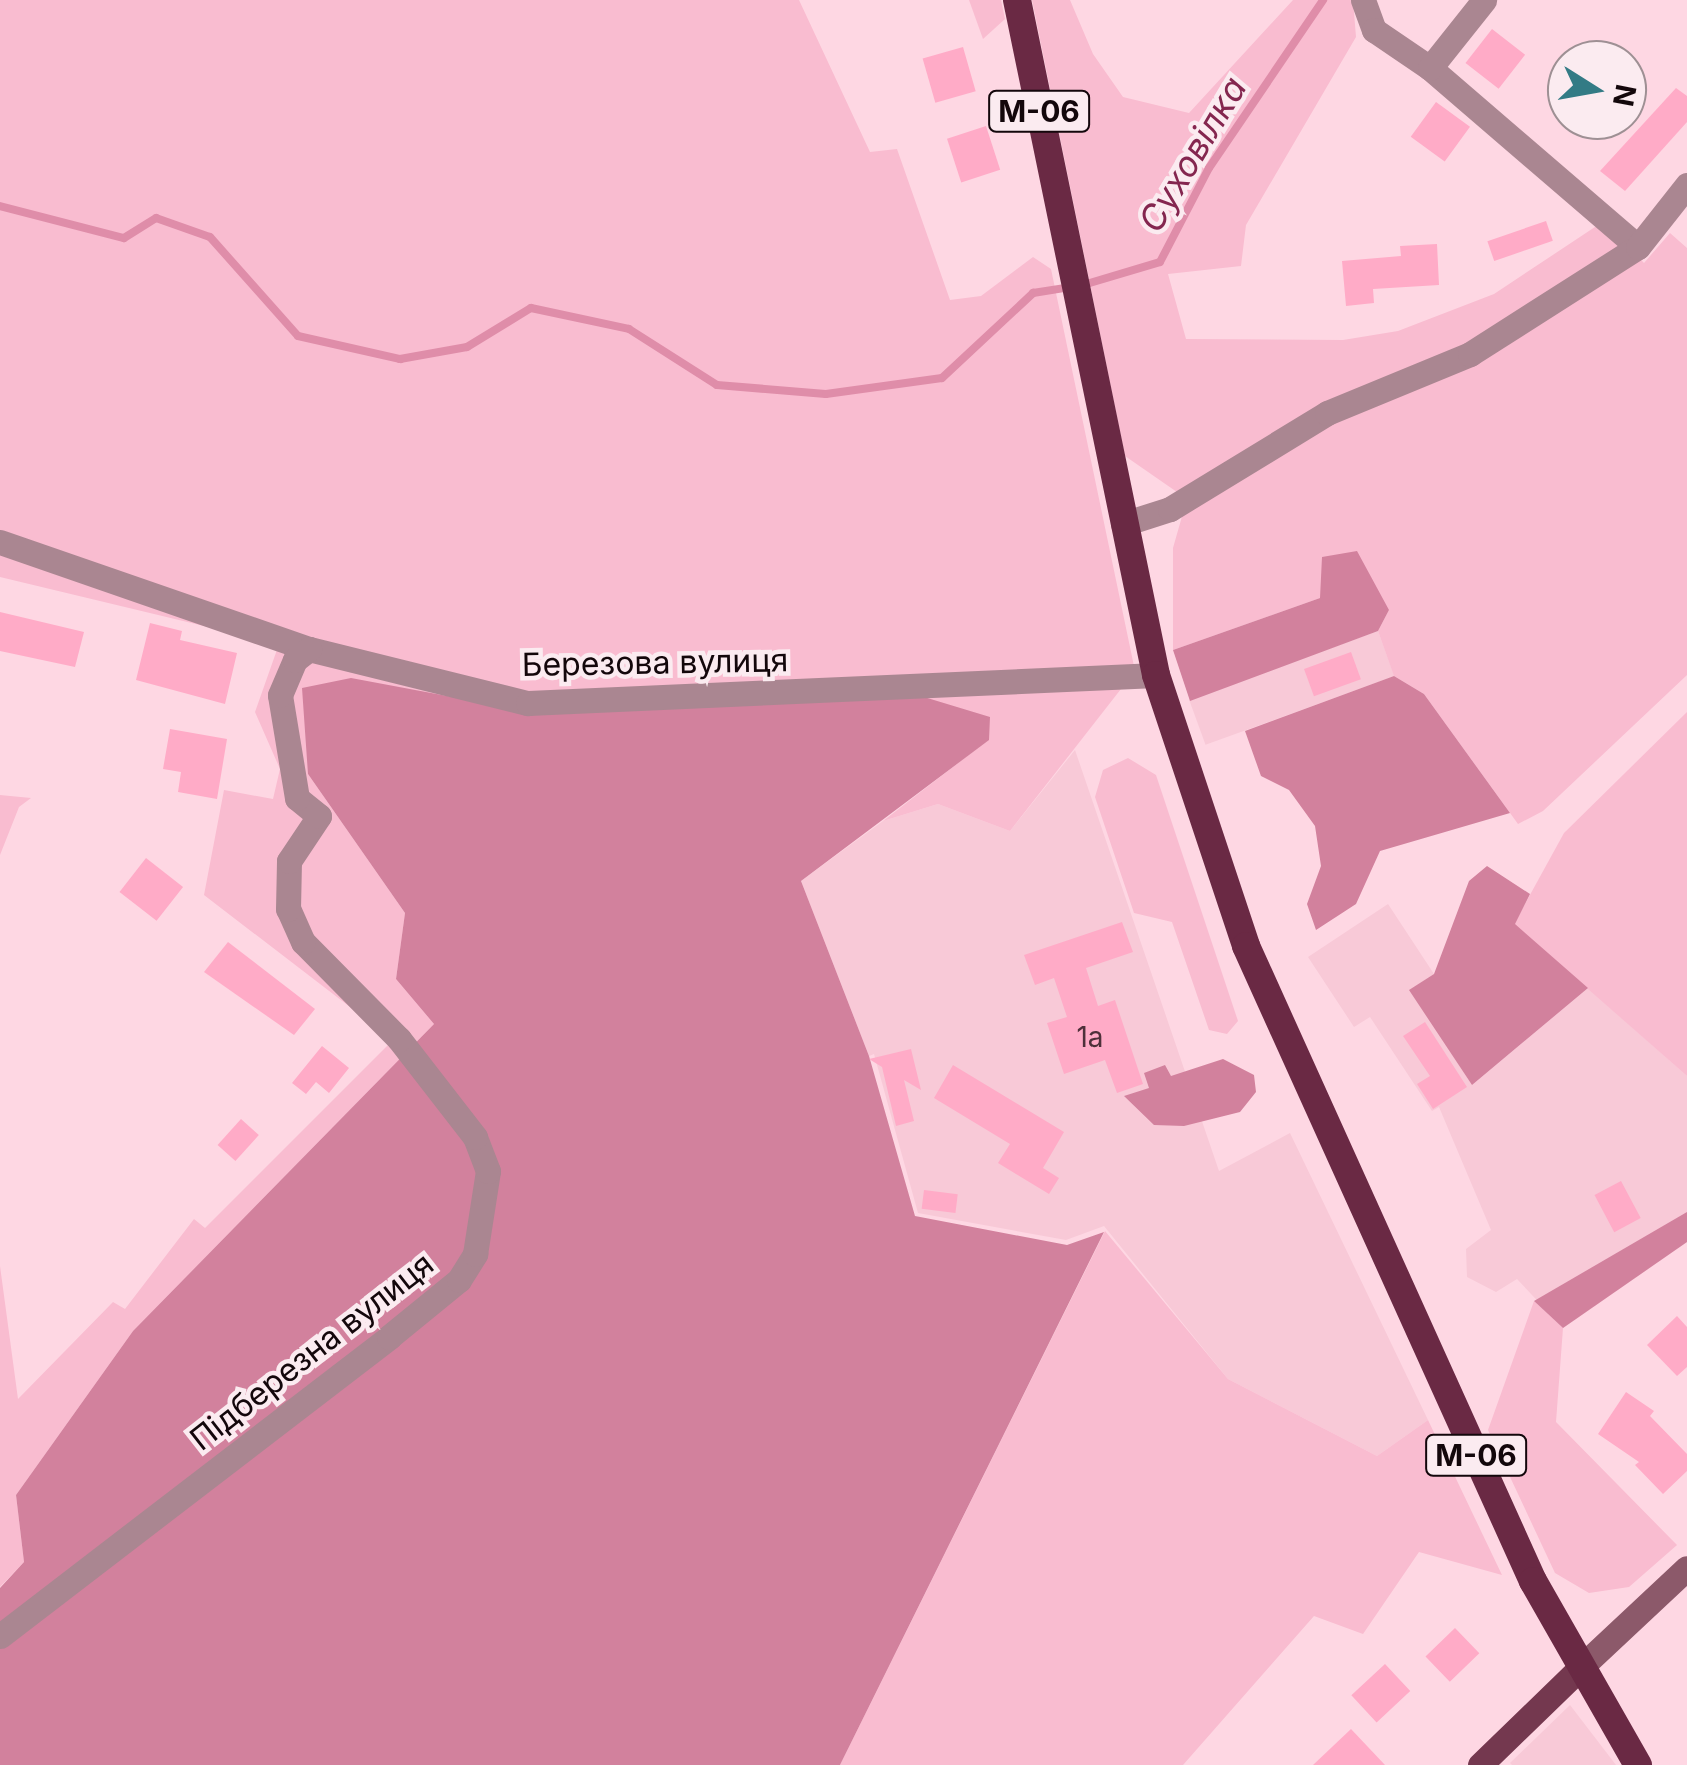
<!DOCTYPE html>
<meta charset="utf-8">
<style>
body{margin:0}
#map{position:relative;width:1687px;height:1765px;overflow:hidden;background:#fed7e3;font-family:Inter,sans-serif}
div>[style]{position:absolute}
.built>*{inset:0;background:#f8c9d7;transform-origin:0 0}
.green>*{inset:0;background:#f9bcd0}
.forest>*{inset:0;background:#d2819d}
.stream>*{height:8px;margin:-4px;padding:0 4px;transform-origin:4px;border-radius:4px;background:#df8da9}
.building>*{inset:0;background:#ffabc7;transform-origin:0 0}
.minor>*{height:25px;margin:-12.5px;padding:0 12.5px;transform-origin:12.5px;border-radius:12.5px;background:#aa8691}
.secondary>*{height:25px;margin:-12.5px;padding:0 12.5px;transform-origin:12.5px;border-radius:12.5px;background:#8c596a}
.primary>*{height:25px;margin:-12.5px;padding:0 12.5px;transform-origin:12.5px;border-radius:12.5px;background:#74384f}
.trunk>*{height:28px;margin:-14px;padding:0 14px;transform-origin:14px;border-radius:14px;background:#6a2944}
span{translate:-50% -50%;white-space:nowrap;text-align:center;line-height:1.15;-webkit-text-stroke:9px #fbebf0;paint-order:stroke}
.number-label{font-size:28px;color:#4e303a}
.number-label span{-webkit-text-stroke-width:0}
.shield-label span{padding:2px 8px;background:#fbebf0;border:2px solid;border-radius:8px;-webkit-text-stroke-width:0}
.shield-label{font-size:30px;color:#13070b;font-weight:700}
.street-label{font-size:32px;color:#13070b}
.water-label{font-size:35px;color:#84264f;font-style:italic}
.north{position:absolute;left:1547px;top:40px;width:100px;height:100px;box-sizing:border-box;background:#fbebf0;border:2px solid #9e9094;border-radius:50%;rotate:101deg;font-size:28px;font-weight:700;line-height:40px;text-align:center;color:#13070b}
.north::after{content:'';display:block;margin:auto;width:35px;height:45px;background:#337b85;clip-path:polygon(50% 0,100% 100%,50% 72%,0 100%)}
</style>
<div id="map">
<div class="built">
<i style="left:1378px;top:631px;width:48px;height:201px;rotate:70deg"></i>
<i style="clip-path:polygon(1075px 750px,1219px 1171px,1290px 1133px,1428px 1420px,1377px 1456px,1228px 1379px,1104px 1226px,1066px 1240px,918px 1213px,874px 1054px,869px 1056px,801px 881px,883px 821px,938px 804px,1010px 831px)"></i>
<i style="clip-path:polygon(1388px 904px,1434px 974px,1410px 990px,1472px 1085px,1588px 988px,1687px 1076px,1687px 1242px,1563px 1328px,1517px 1279px,1496px 1292px,1467px 1277px,1466px 1249px,1491px 1230px,1439px 1107px,1432px 1111px,1370px 1017px,1354px 1027px,1308px 957px)"></i>
<i style="clip-path:polygon(1570px 1705px,1616px 1765px,1512px 1765px,1510px 1763px)"></i>
</div>
<div class="green">
<i style="clip-path:polygon(0 0,799px 0,870px 152px,897px 149px,950px 300px,981px 296px,1033px 257px,1051px 269px,1135px 671px,1010px 831px,938px 804px,883px 821px,988px 740px,308px 774px,405px 913px,396px 979px,434px 1024px,133px 1331px,16px 1495px,24px 1562px,0 1587px,0 1266px,18px 1399px,113px 1302px,125px 1309px,194px 1219px,205px 1228px,393px 1040px,204px 895px,224px 790px,273px 799px,280px 769px,255px 712px,279px 644px,0 577px)"></i>
<i style="clip-path:polygon(969px 0,1001px 0,1005px 19px,983px 39px)"></i>
<i style="clip-path:polygon(1032px 0,1070px 0,1093px 54px,1123px 97px,1189px 113px,1293px 0,1353px 0,1356px 37px,1246px 225px,1241px 266px,1168px 274px,1186px 339px,1343px 340px,1398px 331px,1494px 294px,1604px 221px,1644px 263px,1670px 233px,1687px 248px,1687px 675px,1543px 811px,1518px 824px,1424px 694px,1394px 676px,1378px 631px,1389px 610px,1320px 598px,1173px 650px,1173px 548px,1187px 499px,1125px 456px)"></i>
<i style="clip-path:polygon(1687px 712px,1687px 1076px,1514px 924px,1564px 833px)"></i>
<i style="clip-path:polygon(1128px 758px,1156px 775px,1238px 1021px,1227px 1034px,1209px 1030px,1172px 922px,1134px 913px,1095px 797px,1103px 770px)"></i>
<i style="clip-path:polygon(0 795px,31px 798px,19px 807px,0 855px)"></i>
<i style="clip-path:polygon(1105px 1231px,1228px 1379px,1377px 1456px,1428px 1420px,1502px 1575px,1419px 1552px,1363px 1634px,1314px 1616px,1183px 1765px,840px 1765px)"></i>
<i style="clip-path:polygon(1534px 1301px,1563px 1328px,1556px 1422px,1677px 1545px,1629px 1587px,1589px 1593px,1555px 1573px,1488px 1430px)"></i>
</div>
<div class="forest">
<i style="clip-path:polygon(1357px 551px,1389px 610px,1378px 631px,1190px 701px,1173px 650px,1320px 598px,1322px 557px)"></i>
<i style="clip-path:polygon(1394px 676px,1424px 694px,1510px 813px,1380px 851px,1356px 904px,1316px 930px,1307px 904px,1321px 866px,1315px 826px,1289px 790px,1261px 776px,1245px 731px)"></i>
<i style="clip-path:polygon(351px 678px,544px 714px,891px 687px,990px 717px,989px 740px,801px 881px,869px 1056px,915px 1216px,1067px 1245px,1104px 1232px,840px 1765px,0 1765px,0 1588px,24px 1562px,16px 1495px,133px 1331px,434px 1024px,396px 979px,405px 913px,308px 774px,302px 688px)"></i>
<i style="clip-path:polygon(1487px 866px,1530px 894px,1515px 924px,1588px 988px,1472px 1085px,1409px 990px,1434px 974px,1469px 881px)"></i>
<i style="clip-path:polygon(1223px 1059px,1254px 1075px,1256px 1092px,1240px 1112px,1184px 1126px,1154px 1125px,1124px 1096px,1149px 1088px,1144px 1073px,1165px 1065px,1171px 1076px)"></i>
<i style="clip-path:polygon(1687px 1212px,1687px 1242px,1563px 1328px,1534px 1301px)"></i>
</div>
<div class="stream">
<i style="left:0;top:206px;width:128px;rotate:14.5deg"></i>
<i style="left:124px;top:238px;width:38px;rotate:-32deg"></i>
<i style="left:156px;top:218px;width:57px;rotate:19.4deg"></i>
<i style="left:210px;top:237px;width:132px;rotate:48.4deg"></i>
<i style="left:298px;top:336px;width:105px;rotate:12.7deg"></i>
<i style="left:400px;top:359px;width:68px;rotate:-10.2deg"></i>
<i style="left:467px;top:347px;width:75px;rotate:-31.4deg"></i>
<i style="left:531px;top:308px;width:100px;rotate:12.1deg"></i>
<i style="left:629px;top:329px;width:104px;rotate:32.5deg"></i>
<i style="left:717px;top:385px;width:109px;rotate:4.7deg"></i>
<i style="left:826px;top:394px;width:117px;rotate:-7.9deg"></i>
<i style="left:942px;top:378px;width:125px;rotate:-43deg"></i>
<i style="left:1033px;top:293px;width:36px;rotate:-9deg"></i>
<i style="left:1083px;top:285px;width:80px;rotate:-16.6deg"></i>
<i style="left:1160px;top:262px;width:106px;rotate:-62.5deg"></i>
<i style="left:1209px;top:168px;width:203px;rotate:-55.8deg"></i>
</div>
<div class="building">
<i style="left:1492px;top:29px;width:42px;height:43px;rotate:38deg"></i>
<i style="left:963px;top:47px;width:46px;height:42px;rotate:74deg"></i>
<i style="clip-path:polygon(1676px 88px,1687px 96px,1687px 122px,1625px 191px,1600px 171px)"></i>
<i style="left:1436px;top:102px;width:42px;height:43px;rotate:36deg"></i>
<i style="left:986px;top:126px;width:46px;height:41px;rotate:72deg"></i>
<i style="left:1546px;top:221px;width:21px;height:62px;rotate:71deg"></i>
<i style="clip-path:polygon(1437px 244px,1439px 285px,1373px 289px,1374px 303px,1346px 306px,1342px 261px,1401px 256px,1400px 246px)"></i>
<i style="clip-path:polygon(0 612px,84px 632px,75px 667px,0 651px)"></i>
<i style="clip-path:polygon(150px 623px,182px 631px,180px 640px,237px 653px,225px 704px,136px 680px)"></i>
<i style="left:1351px;top:652px;width:29px;height:50px;rotate:70deg"></i>
<i style="clip-path:polygon(170px 729px,227px 739px,217px 799px,178px 792px,181px 772px,163px 769px)"></i>
<i style="left:146px;top:858px;width:47px;height:43px;rotate:38deg"></i>
<i style="clip-path:polygon(1122px 922px,1133px 952px,1086px 968px,1098px 1006px,1115px 1000px,1143px 1084px,1117px 1093px,1105px 1060px,1064px 1074px,1047px 1023px,1067px 1017px,1054px 978px,1035px 985px,1024px 955px)"></i>
<i style="clip-path:polygon(228px 942px,315px 1009px,294px 1035px,204px 972px)"></i>
<i style="clip-path:polygon(1425px 1022px,1467px 1087px,1433px 1109px,1417px 1084px,1430px 1076px,1403px 1036px)"></i>
<i style="clip-path:polygon(322px 1046px,349px 1068px,329px 1093px,316px 1082px,306px 1094px,292px 1083px)"></i>
<i style="clip-path:polygon(911px 1049px,921px 1090px,904px 1080px,914px 1121px,896px 1126px,882px 1067px,869px 1059px)"></i>
<i style="clip-path:polygon(953px 1065px,1064px 1132px,1043px 1168px,1059px 1178px,1049px 1194px,998px 1163px,1010px 1144px,934px 1098px)"></i>
<i style="left:241px;top:1119px;width:24px;height:35px;rotate:42deg"></i>
<i style="left:1621px;top:1181px;width:42px;height:30px;rotate:62deg"></i>
<i style="left:924px;top:1190px;width:34px;height:19px;rotate:7deg"></i>
<i style="clip-path:polygon(1677px 1316px,1687px 1327px,1687px 1367px,1677px 1376px,1647px 1345px)"></i>
<i style="clip-path:polygon(1626px 1392px,1654px 1411px,1650px 1416px,1687px 1454px,1687px 1471px,1663px 1494px,1635px 1465px,1639px 1462px,1598px 1434px)"></i>
<i style="left:1455px;top:1628px;width:35px;height:41px;rotate:46deg"></i>
<i style="left:1385px;top:1664px;width:37px;height:46px;rotate:47deg"></i>
<i style="clip-path:polygon(1351px 1729px,1385px 1765px,1313px 1765px)"></i>
</div>
<div class="minor">
<i style="left:1363px;top:0;width:32px;rotate:70deg"></i>
<i style="left:1374px;top:30px;width:68px;rotate:34.2deg"></i>
<i style="left:1430px;top:68px;width:274px;rotate:40.7deg"></i>
<i style="left:1430px;top:68px;width:87px;rotate:-51.5deg"></i>
<i style="left:1123px;top:524px;width:49px;rotate:-17.7deg"></i>
<i style="left:1170px;top:509px;width:184px;rotate:-31.4deg"></i>
<i style="left:1327px;top:413px;width:155px;rotate:-22.4deg"></i>
<i style="left:1470px;top:354px;width:199px;rotate:-32.5deg"></i>
<i style="left:1638px;top:247px;width:79px;rotate:-51.7deg"></i>
<i style="left:0;top:542px;width:327px;rotate:19.1deg"></i>
<i style="left:309px;top:649px;width:226px;rotate:13.9deg"></i>
<i style="left:528px;top:703px;width:629px;rotate:-2.55deg"></i>
<i style="left:0;top:1636px;width:491px;rotate:-37.5deg"></i>
<i style="left:389px;top:1337px;width:90px;rotate:-39.2deg"></i>
<i style="left:459px;top:1280px;width:31px;rotate:-58deg"></i>
<i style="left:475px;top:1254px;width:84px;rotate:-81.1deg"></i>
<i style="left:488px;top:1171px;width:36px;rotate:-111deg"></i>
<i style="left:475px;top:1137px;width:124px;rotate:-127.8deg"></i>
<i style="left:399px;top:1039px;width:136px;rotate:-134.7deg"></i>
<i style="left:303px;top:942px;width:36px;rotate:-114deg"></i>
<i style="left:288px;top:909px;width:48px;rotate:-88.8deg"></i>
<i style="left:289px;top:861px;width:54px;rotate:-56.3deg"></i>
<i style="left:319px;top:816px;width:28px;rotate:-141deg"></i>
<i style="left:297px;top:798px;width:104px;rotate:-99.4deg"></i>
<i style="left:280px;top:695px;width:38px;rotate:-67deg"></i>
<i style="left:295px;top:660px;width:18px;rotate:-38deg"></i>
</div>
<div class="secondary">
<i style="left:1580px;top:1668px;width:146px;rotate:-43.1deg"></i>
</div>
<div class="primary">
<i style="left:1480px;top:1765px;width:139px;rotate:-44.1deg"></i>
</div>
<div class="trunk">
<i style="left:1017px;top:0;width:689px;rotate:78.36deg"></i>
<i style="left:1156px;top:675px;width:286px;rotate:71.6deg"></i>
<i style="left:1246px;top:946px;width:697px;rotate:65.68deg"></i>
<i style="left:1533px;top:1581px;width:212px;rotate:60.3deg"></i>
</div>
<div class="number-label">
<span style="left:1090px;top:1037px">1а</span>
</div>
<div class="shield-label">
<span style="left:1039px;top:111px">М-06</span>
<span style="left:1476px;top:1455px">М-06</span>
</div>
<div class="street-label">
<span style="left:655px;top:663px;rotate:-1deg">Березова вулиця</span>
<span style="left:312px;top:1352px;rotate:-38deg">Підберезна вулиця</span>
</div>
<div class="water-label">
<span style="left:1192px;top:154px;rotate:-59deg">Суховілка</span>
</div>
<div class="north">N</div>
</div>
